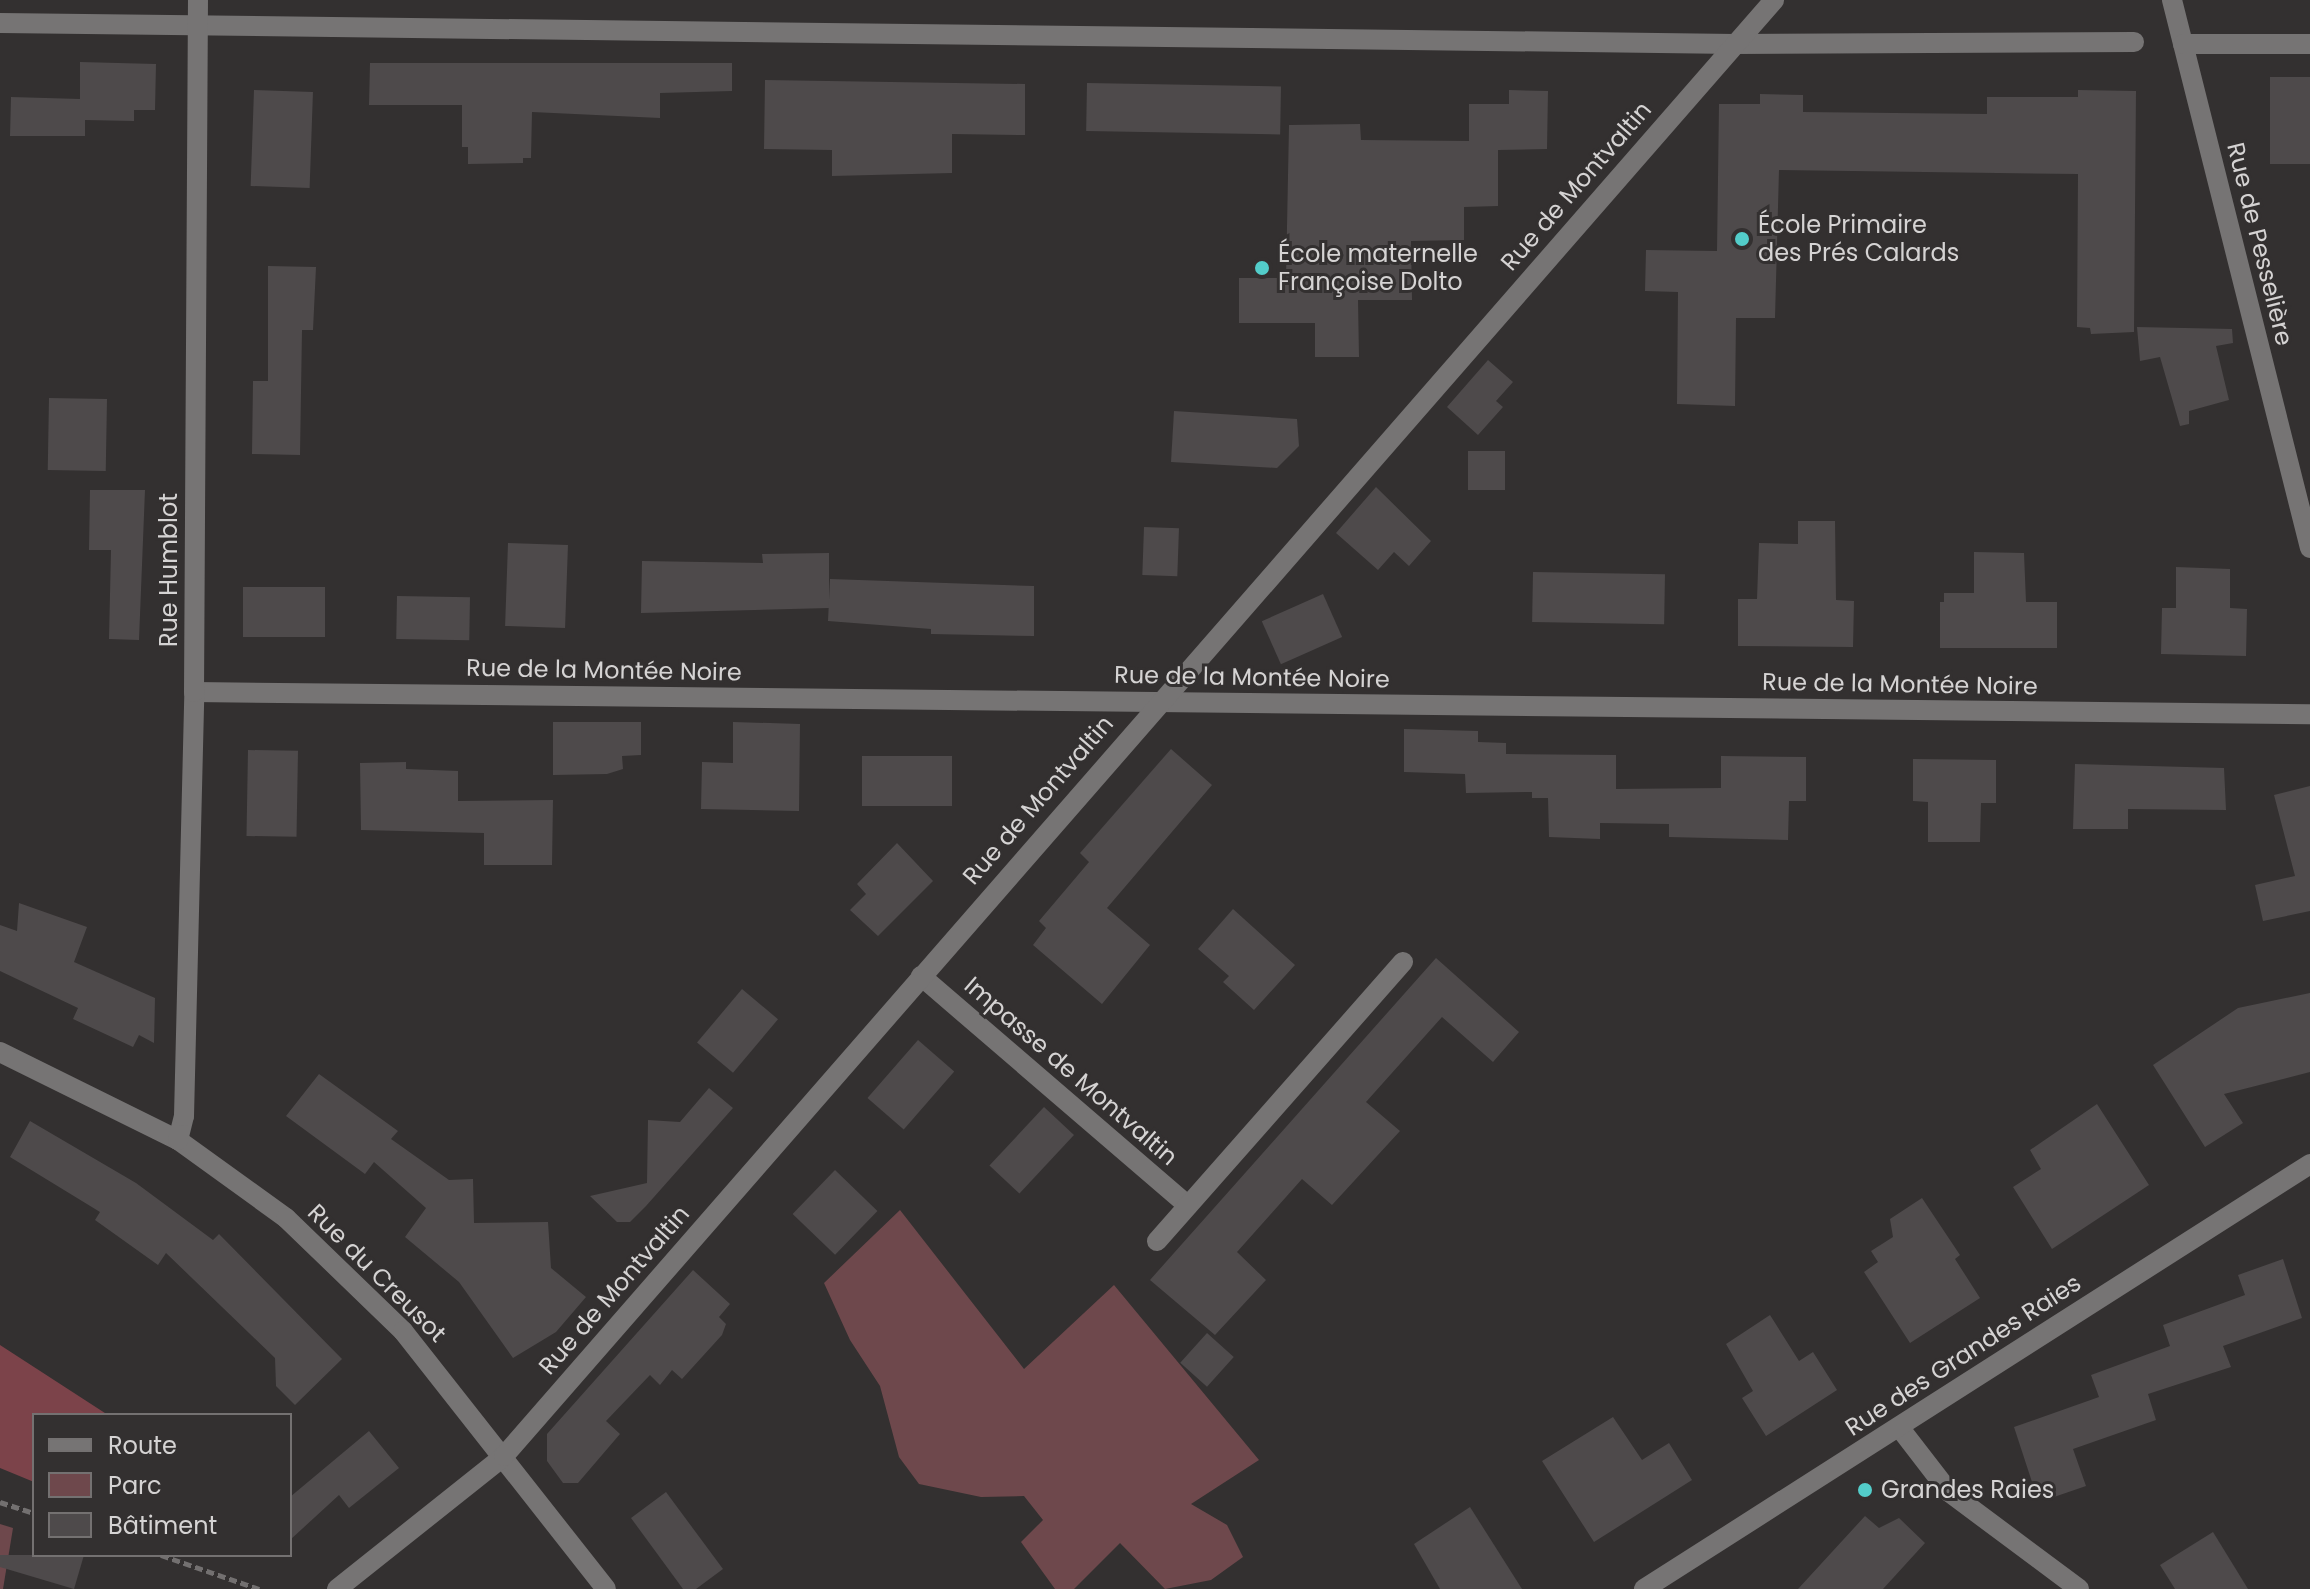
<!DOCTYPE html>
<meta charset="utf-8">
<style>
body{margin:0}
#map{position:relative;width:2310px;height:1589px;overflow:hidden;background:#333030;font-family:Poppins,sans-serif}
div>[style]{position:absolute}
.green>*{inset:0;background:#6e484c}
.forest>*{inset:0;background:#7c434a}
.building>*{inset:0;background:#4e4a4b;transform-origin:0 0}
.path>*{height:5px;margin-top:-2.5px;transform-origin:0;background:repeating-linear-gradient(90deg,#737070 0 8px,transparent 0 12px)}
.minor>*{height:20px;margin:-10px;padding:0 10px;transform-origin:10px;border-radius:10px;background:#767474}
.dots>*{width:22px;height:22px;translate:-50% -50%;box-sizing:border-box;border:4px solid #333030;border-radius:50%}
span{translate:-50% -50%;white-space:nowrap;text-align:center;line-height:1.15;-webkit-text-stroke:6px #333030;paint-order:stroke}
.street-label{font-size:24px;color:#d5d3d3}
.poi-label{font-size:24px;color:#d5d3d3}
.left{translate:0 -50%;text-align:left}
.legend{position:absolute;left:32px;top:1413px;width:260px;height:144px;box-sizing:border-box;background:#333030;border:2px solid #747171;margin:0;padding:10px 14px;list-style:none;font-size:24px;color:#d5d3d3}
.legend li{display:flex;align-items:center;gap:16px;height:40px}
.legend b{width:40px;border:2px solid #747171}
</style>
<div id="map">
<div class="green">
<i style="clip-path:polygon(900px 1210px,1024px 1369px,1114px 1285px,1259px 1460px,1191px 1504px,1227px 1525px,1243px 1557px,1211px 1580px,1165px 1589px,1120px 1543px,1074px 1589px,1055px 1589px,1021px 1542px,1043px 1520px,1024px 1496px,981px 1497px,919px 1484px,899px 1457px,880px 1386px,850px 1340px,824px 1283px)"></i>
<i style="clip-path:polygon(0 1524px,13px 1528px,3px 1589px,0 1589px)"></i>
</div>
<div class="forest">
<i style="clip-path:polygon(0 1345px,108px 1415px,34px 1415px,34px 1482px,0 1468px)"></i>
</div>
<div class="building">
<i style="clip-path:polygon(80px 62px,156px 64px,155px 110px,134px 110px,134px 121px,85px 120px,85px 136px,10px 136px,11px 97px,80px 99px)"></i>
<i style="clip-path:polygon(370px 63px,732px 63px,732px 91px,660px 93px,660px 118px,532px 112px,531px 158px,523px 158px,523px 163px,468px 164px,468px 147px,462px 147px,462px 105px,369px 105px)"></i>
<i style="left:2270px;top:77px;width:40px;height:87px"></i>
<i style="clip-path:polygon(765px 80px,1025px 84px,1025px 135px,952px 134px,952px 173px,832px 176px,832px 150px,764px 149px)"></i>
<i style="left:1087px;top:83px;width:194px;height:48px;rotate:1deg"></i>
<i style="left:254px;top:90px;width:59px;height:96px;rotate:2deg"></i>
<i style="clip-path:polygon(1509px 90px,1548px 91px,1547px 149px,1498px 150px,1498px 206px,1464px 207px,1464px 240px,1411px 241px,1412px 300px,1358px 300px,1359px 357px,1315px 357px,1315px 323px,1239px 323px,1239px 278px,1286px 278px,1289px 125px,1360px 124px,1361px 140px,1469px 141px,1469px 104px,1509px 104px)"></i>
<i style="clip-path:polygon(2078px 90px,2136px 91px,2134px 332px,2091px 334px,2090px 328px,2077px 327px,2078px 174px,1779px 170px,1775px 318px,1736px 318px,1735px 406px,1677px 404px,1678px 292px,1645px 291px,1646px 250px,1717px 251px,1719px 104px,1760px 104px,1760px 94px,1803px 95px,1803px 112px,1987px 114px,1987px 97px,2078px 97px)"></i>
<i style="clip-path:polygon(268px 266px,316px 267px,313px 330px,302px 330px,300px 455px,252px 454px,253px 381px,268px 381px)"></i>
<i style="clip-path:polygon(2137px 327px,2232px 329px,2233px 343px,2216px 346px,2229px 400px,2189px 411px,2189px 424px,2180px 426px,2160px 357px,2140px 361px)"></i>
<i style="clip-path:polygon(1488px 360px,1513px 382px,1496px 401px,1503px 407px,1478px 435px,1447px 407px)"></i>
<i style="left:49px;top:398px;width:58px;height:72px;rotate:1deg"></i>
<i style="clip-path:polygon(1174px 411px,1297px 419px,1299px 446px,1277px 468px,1171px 462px)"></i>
<i style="left:1505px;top:451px;width:39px;height:37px;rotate:90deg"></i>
<i style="clip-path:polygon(1376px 487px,1431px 541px,1409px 566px,1394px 552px,1378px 570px,1336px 533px)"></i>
<i style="clip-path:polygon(90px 490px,145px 490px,139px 640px,109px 639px,111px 550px,89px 550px)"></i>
<i style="clip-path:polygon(1798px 521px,1835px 521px,1836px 600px,1854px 601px,1853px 647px,1738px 646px,1738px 599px,1757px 599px,1759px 543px,1798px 544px)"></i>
<i style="left:1144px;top:527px;width:35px;height:48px;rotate:2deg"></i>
<i style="left:508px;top:543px;width:60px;height:83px;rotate:2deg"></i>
<i style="clip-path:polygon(1974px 552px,2024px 553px,2026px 602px,2057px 602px,2057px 648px,1940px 648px,1940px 602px,1944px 602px,1944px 593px,1974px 593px)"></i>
<i style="clip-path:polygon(829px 553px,829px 608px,641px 613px,642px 561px,763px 563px,762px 554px)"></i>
<i style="clip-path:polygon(2176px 567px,2230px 569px,2230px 608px,2247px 609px,2246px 656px,2161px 654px,2162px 608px,2176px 608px)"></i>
<i style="left:1533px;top:572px;width:132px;height:50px;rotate:1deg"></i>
<i style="clip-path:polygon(830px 579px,1034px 586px,1034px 636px,931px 634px,931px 629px,828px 621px)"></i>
<i style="left:243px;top:587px;width:82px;height:50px"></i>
<i style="left:1323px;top:594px;width:47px;height:67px;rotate:66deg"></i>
<i style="left:397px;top:596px;width:73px;height:43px;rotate:1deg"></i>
<i style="clip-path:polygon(553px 722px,641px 722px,641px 755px,622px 756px,623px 769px,607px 774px,553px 775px)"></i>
<i style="clip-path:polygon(733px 722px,800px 724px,799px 811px,701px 809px,702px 762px,733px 763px)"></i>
<i style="clip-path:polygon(1404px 729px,1478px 731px,1478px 742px,1506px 743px,1506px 754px,1616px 755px,1616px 789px,1721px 788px,1721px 756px,1806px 757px,1806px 801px,1789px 801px,1788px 840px,1669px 837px,1669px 824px,1600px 823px,1600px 839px,1549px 837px,1548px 798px,1532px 798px,1532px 792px,1466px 793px,1465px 774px,1404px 772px)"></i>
<i style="clip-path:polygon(1171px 749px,1212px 785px,1107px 908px,1150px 945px,1102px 1004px,1033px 945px,1046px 928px,1039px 921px,1089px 862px,1080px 853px)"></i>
<i style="left:248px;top:750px;width:50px;height:86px;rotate:1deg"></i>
<i style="left:862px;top:756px;width:90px;height:50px"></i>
<i style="clip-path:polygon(1913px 759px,1996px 760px,1996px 803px,1981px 803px,1980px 842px,1928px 842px,1928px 802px,1913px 801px)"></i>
<i style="clip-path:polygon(406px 762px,406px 769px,458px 771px,458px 801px,553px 800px,552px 865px,484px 865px,484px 833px,361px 830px,360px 763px)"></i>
<i style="clip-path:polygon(2075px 764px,2224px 768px,2226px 810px,2128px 809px,2128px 829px,2073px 829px)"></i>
<i style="clip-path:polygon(2310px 786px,2310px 911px,2263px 921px,2255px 885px,2295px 876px,2274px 795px)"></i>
<i style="clip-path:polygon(897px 843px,933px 881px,878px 936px,850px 910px,866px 894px,857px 884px)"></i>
<i style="clip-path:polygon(19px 903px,87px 927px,74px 962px,155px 998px,154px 1043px,139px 1035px,133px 1047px,73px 1019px,78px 1008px,0 971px,0 925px,17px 931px)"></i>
<i style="clip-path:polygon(1233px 909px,1295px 965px,1254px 1010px,1223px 982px,1229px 976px,1198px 949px)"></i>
<i style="clip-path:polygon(1436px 958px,1519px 1032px,1493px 1062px,1442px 1017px,1366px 1102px,1400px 1131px,1332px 1205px,1302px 1179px,1237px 1252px,1266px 1280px,1215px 1335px,1150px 1280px)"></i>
<i style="left:742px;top:989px;width:47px;height:70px;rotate:40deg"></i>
<i style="clip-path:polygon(2310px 993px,2310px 1072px,2224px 1094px,2243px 1123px,2205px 1147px,2153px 1065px,2238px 1008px)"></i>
<i style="left:918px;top:1040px;width:48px;height:77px;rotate:41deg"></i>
<i style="clip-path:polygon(319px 1074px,398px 1131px,391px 1139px,449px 1180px,473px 1179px,474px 1223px,548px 1222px,551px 1268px,586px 1297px,556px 1332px,513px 1358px,459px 1282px,405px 1237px,426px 1208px,374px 1162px,365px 1174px,286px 1116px)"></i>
<i style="clip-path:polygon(709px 1088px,733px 1108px,646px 1206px,630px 1222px,617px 1222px,590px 1196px,647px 1183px,648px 1120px,680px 1122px)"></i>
<i style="clip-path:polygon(2097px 1104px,2149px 1185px,2052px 1249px,2013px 1187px,2041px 1169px,2030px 1150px)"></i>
<i style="left:1044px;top:1107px;width:41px;height:80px;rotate:43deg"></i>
<i style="clip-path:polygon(30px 1121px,136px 1183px,213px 1240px,219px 1234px,342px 1359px,295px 1405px,276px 1386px,275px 1358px,166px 1253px,158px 1265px,95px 1220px,100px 1212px,10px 1157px)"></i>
<i style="left:835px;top:1170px;width:59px;height:61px;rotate:44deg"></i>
<i style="clip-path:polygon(1922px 1198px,1960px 1255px,1955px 1259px,1980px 1298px,1910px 1343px,1864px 1272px,1878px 1262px,1871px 1251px,1893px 1237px,1890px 1219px)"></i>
<i style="clip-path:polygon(2283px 1259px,2302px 1318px,2223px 1346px,2231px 1367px,2148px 1394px,2156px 1420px,2073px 1449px,2086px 1486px,2054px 1497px,2032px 1482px,2014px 1427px,2099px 1397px,2091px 1375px,2170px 1346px,2163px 1325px,2245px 1295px,2238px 1275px)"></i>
<i style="clip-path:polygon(693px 1270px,730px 1304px,719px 1317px,726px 1324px,722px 1335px,682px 1379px,672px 1370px,660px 1385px,650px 1375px,606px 1421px,620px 1434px,578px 1483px,563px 1483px,547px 1461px,547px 1434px)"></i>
<i style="clip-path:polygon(1770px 1315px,1799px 1361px,1813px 1352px,1837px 1390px,1766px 1436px,1742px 1398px,1753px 1391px,1726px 1344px)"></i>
<i style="left:1207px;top:1333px;width:36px;height:40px;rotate:42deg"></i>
<i style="clip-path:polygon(1613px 1417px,1642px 1460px,1669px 1443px,1692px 1480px,1594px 1542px,1542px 1461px)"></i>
<i style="clip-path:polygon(369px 1431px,399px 1468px,349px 1508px,339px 1495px,290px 1540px,290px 1497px)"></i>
<i style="clip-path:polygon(666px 1492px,723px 1569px,696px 1589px,683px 1589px,631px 1518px)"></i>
<i style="clip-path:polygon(1470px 1507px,1522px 1589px,1440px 1589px,1414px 1544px)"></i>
<i style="clip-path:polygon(1865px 1516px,1879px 1528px,1899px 1518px,1925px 1543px,1883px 1589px,1798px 1589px)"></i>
<i style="clip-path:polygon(2213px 1532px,2248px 1589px,2175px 1589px,2160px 1565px)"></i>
<i style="clip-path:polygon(0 1555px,84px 1555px,74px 1589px,0 1567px)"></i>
</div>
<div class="path">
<i style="left:0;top:1502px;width:36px;rotate:18deg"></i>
<i style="left:161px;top:1555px;width:104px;rotate:19.1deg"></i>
</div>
<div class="minor">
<i style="left:2172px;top:0;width:565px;rotate:75.87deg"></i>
<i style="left:0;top:23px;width:1735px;rotate:0.69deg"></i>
<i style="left:1735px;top:44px;width:399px;rotate:-0.3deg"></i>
<i style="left:2183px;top:44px;width:127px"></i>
<i style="left:194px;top:692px;width:2116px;rotate:0.6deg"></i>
<i style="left:921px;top:976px;width:352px;rotate:40.7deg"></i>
<i style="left:0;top:1052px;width:199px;rotate:26.3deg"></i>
<i style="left:178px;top:1140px;width:133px;rotate:35.8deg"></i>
<i style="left:286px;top:1218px;width:163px;rotate:44deg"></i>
<i style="left:403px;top:1331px;width:328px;rotate:51.8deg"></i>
<i style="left:178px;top:1140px;width:25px;rotate:-76deg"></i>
<i style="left:184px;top:1116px;width:424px;rotate:-88.6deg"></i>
<i style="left:194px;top:692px;width:692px;rotate:-89.67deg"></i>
<i style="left:1157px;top:1241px;width:372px;rotate:-48.6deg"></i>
<i style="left:1899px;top:1427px;width:82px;rotate:52.4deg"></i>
<i style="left:1949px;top:1492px;width:162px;rotate:36.7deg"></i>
<i style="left:337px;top:1589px;width:213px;rotate:-38.5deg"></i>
<i style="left:504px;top:1456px;width:1932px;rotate:-48.9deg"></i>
<i style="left:1644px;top:1589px;width:790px;rotate:-32.54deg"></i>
</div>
<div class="dots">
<i style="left:1742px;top:239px;background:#53cdca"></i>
<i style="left:1262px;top:268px;background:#53cdca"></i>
<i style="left:1865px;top:1490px;background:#53cdca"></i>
</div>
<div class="street-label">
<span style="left:1576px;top:186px;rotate:-49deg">Rue de Montvaltin</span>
<span style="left:2260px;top:244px;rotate:76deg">Rue de Pesselière</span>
<span style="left:169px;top:570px;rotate:-90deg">Rue Humblot</span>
<span style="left:604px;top:670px;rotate:1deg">Rue de la Montée Noire</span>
<span style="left:1252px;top:677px;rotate:1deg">Rue de la Montée Noire</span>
<span style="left:1900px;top:684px;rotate:1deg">Rue de la Montée Noire</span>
<span style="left:1038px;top:800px;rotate:-49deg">Rue de Montvaltin</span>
<span style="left:1071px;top:1071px;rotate:41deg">Impasse de Montvaltin</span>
<span style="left:377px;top:1273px;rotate:45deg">Rue du Creusot</span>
<span style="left:614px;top:1290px;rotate:-49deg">Rue de Montvaltin</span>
<span style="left:1963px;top:1355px;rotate:-33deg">Rue des Grandes Raies</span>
</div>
<div class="poi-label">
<span class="left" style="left:1758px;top:239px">École Primaire<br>des Prés Calards</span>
<span class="left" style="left:1278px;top:268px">École maternelle<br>Françoise Dolto</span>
<span class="left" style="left:1881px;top:1490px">Grandes Raies</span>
</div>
<ul class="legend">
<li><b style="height:10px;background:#767474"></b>Route</li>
<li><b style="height:22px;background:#6e484c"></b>Parc</li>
<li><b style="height:22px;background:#4e4a4b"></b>Bâtiment</li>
</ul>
</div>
